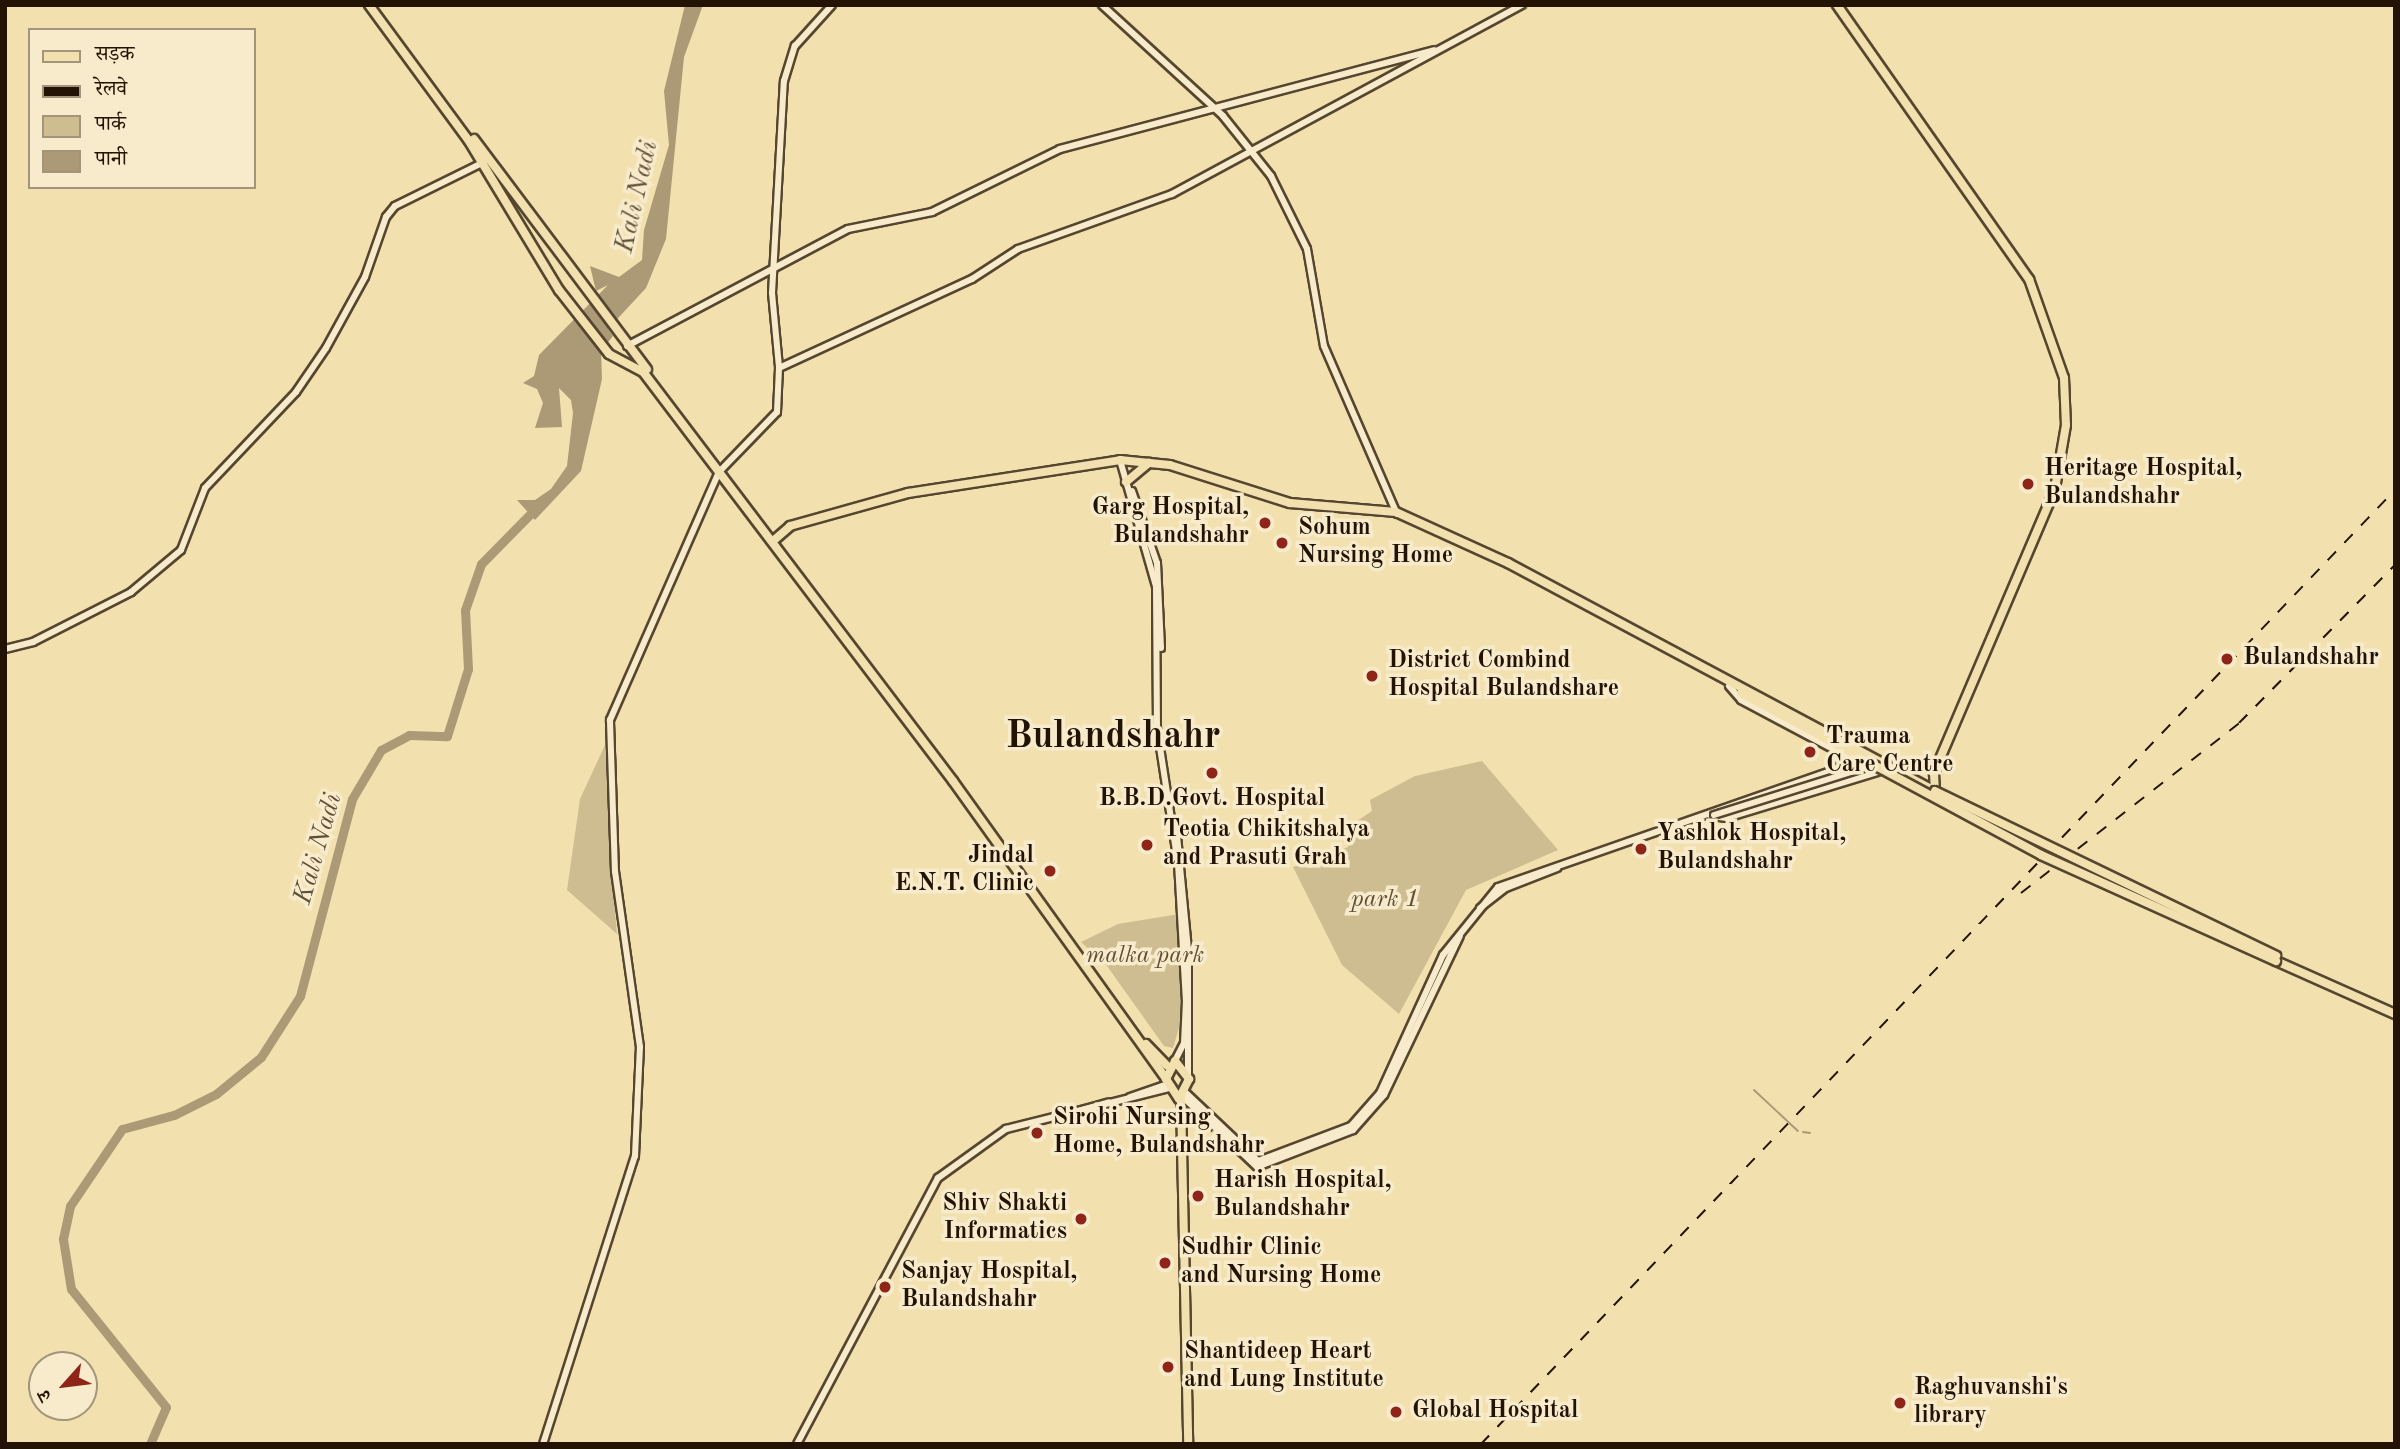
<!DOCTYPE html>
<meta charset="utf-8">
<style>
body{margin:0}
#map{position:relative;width:2400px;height:1449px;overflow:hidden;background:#f2e0af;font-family:"Old Standard TT","Noto Serif Devanagari",serif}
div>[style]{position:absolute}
.green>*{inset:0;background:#cfbd92}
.water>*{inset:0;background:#ab9a75}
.stream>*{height:2px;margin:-1px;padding:0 1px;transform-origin:1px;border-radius:1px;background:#ab9a75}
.river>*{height:9px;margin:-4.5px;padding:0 4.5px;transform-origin:4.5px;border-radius:4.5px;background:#ab9a75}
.roads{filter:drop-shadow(2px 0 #56462f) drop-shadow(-2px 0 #56462f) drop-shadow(0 2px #56462f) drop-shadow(0 -2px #56462f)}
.minor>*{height:6px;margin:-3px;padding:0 3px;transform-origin:3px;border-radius:3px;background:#f7ebcb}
.major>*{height:8px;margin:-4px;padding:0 4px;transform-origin:4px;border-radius:4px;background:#f2e0af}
.rail>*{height:2px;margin-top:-1px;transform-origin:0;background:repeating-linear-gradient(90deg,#221304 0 12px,transparent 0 24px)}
.bridges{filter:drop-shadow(2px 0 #56462f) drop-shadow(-2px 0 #56462f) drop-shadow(0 2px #56462f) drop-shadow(0 -2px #56462f)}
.minor-bridge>*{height:6px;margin:-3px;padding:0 3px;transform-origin:3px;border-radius:3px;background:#f7ebcb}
.major-bridge>*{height:8px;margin:-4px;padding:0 4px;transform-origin:4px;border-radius:4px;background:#f2e0af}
.dots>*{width:19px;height:19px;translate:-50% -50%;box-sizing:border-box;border:4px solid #f7ebcb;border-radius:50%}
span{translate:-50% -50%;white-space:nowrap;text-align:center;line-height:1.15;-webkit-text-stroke:7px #f7ebcb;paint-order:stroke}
.poi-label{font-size:24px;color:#221304;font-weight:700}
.left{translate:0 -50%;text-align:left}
.right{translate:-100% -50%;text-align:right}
.park-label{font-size:24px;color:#5f4e36;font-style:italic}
.water-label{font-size:26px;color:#605037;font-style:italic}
.town-label{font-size:38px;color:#221304;font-weight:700}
.frame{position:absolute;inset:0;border:7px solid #221304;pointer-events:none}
.legend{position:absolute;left:28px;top:28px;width:228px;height:161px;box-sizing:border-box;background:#f7ebcb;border:2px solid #a2957b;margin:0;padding:9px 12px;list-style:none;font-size:21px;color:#221304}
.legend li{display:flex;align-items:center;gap:14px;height:35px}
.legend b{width:35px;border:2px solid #a2957b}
.north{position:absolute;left:28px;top:1351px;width:70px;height:70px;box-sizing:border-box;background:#f7ebcb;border:2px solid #a2957b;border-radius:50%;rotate:242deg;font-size:19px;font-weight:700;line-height:28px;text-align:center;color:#221304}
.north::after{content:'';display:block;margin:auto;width:24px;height:32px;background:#8f2418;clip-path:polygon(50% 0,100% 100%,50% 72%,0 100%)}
</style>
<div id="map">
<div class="green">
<i style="clip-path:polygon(611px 732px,614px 898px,617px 934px,567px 890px,580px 799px)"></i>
<i style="clip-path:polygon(1482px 761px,1558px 850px,1466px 890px,1399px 1014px,1342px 965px,1293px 867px,1348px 847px,1357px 821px,1372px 811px,1370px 800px,1415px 776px)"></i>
<i style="clip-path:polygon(1179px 914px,1183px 1014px,1173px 1048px,1164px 1046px,1107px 966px,1081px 942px,1118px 924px)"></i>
</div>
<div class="water">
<i style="clip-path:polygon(685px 5px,703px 5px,684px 57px,666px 239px,646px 288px,608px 329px,613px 336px,601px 351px,602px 379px,581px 471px,535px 520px,517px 500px,535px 500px,551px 489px,567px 466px,573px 413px,571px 400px,559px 388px,562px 427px,535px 428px,543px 403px,537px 389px,523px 383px,534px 376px,539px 355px,608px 285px,596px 291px,590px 266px,619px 277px,642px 260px,644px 230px,669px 145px,664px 91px)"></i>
</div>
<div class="stream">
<i style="left:1754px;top:1090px;width:60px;rotate:43deg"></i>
<i style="left:1803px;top:1132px;width:7px;rotate:8deg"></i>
</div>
<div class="river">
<i style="left:150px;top:1444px;width:40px;rotate:-66.6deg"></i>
<i style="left:166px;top:1407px;width:151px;rotate:-128.8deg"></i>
<i style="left:71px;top:1289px;width:51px;rotate:-99.1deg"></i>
<i style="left:63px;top:1239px;width:34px;rotate:-78deg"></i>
<i style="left:70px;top:1206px;width:93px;rotate:-56deg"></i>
<i style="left:122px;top:1129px;width:54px;rotate:-15.1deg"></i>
<i style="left:174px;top:1115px;width:47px;rotate:-26.6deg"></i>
<i style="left:216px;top:1094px;width:58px;rotate:-39.4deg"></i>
<i style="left:261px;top:1057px;width:72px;rotate:-57.4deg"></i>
<i style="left:300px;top:996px;width:204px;rotate:-75.2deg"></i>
<i style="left:352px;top:799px;width:57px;rotate:-59.4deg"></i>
<i style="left:381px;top:750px;width:32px;rotate:-28deg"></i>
<i style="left:409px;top:735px;width:38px;rotate:2deg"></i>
<i style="left:447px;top:736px;width:70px;rotate:-72.6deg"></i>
<i style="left:468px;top:669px;width:59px;rotate:-92.9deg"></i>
<i style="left:465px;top:610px;width:49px;rotate:-70.8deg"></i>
<i style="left:481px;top:564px;width:81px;rotate:-45.5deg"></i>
</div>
<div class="roads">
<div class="minor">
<i style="left:1102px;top:5px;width:164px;rotate:42.5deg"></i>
<i style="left:1223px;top:116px;width:77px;rotate:51.3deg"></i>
<i style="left:1271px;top:176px;width:81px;rotate:63.7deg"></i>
<i style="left:1307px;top:249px;width:98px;rotate:80.1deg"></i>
<i style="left:1324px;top:346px;width:183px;rotate:66.5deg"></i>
<i style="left:627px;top:346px;width:250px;rotate:-27.9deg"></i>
<i style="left:848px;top:229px;width:86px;rotate:-11.4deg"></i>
<i style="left:932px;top:212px;width:143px;rotate:-26.2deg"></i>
<i style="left:1060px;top:149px;width:387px;rotate:-14.8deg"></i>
<i style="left:779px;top:367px;width:74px;rotate:-95.4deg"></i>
<i style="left:772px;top:293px;width:212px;rotate:-86.8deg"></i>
<i style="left:784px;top:81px;width:37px;rotate:-73deg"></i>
<i style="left:795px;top:46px;width:55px;rotate:-47.9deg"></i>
<i style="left:1120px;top:460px;width:131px;rotate:74.1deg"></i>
<i style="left:1156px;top:586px;width:142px;rotate:89.6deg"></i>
<i style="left:1157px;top:728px;width:137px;rotate:81.2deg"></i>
<i style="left:1178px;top:863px;width:138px;rotate:86.7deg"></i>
<i style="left:1186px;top:1001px;width:42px;rotate:92.7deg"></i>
<i style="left:1184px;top:1043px;width:20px;rotate:117deg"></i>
<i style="left:1132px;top:491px;width:76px;rotate:70.9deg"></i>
<i style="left:1157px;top:563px;width:85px;rotate:87.3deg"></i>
<i style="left:5px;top:649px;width:29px;rotate:-14deg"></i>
<i style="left:33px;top:642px;width:110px;rotate:-27deg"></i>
<i style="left:131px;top:592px;width:65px;rotate:-40deg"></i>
<i style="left:181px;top:550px;width:66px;rotate:-68.8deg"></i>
<i style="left:205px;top:488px;width:132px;rotate:-46.5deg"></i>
<i style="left:296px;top:392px;width:53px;rotate:-55.7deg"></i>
<i style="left:326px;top:348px;width:81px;rotate:-61.2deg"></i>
<i style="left:365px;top:277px;width:64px;rotate:-70.7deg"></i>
<i style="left:386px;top:217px;width:14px;rotate:-51deg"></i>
<i style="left:395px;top:206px;width:99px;rotate:-26.3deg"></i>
<i style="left:1729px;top:686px;width:18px;rotate:49deg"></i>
<i style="left:1741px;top:700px;width:147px;rotate:28deg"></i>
<i style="left:1711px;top:816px;width:16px;rotate:7deg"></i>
<i style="left:1727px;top:818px;width:157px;rotate:-17deg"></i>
<i style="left:1176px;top:825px;width:125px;rotate:84.5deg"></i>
<i style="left:1188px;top:949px;width:125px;rotate:90deg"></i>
<i style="left:1480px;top:908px;width:33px;rotate:-38deg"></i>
<i style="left:1506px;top:888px;width:55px;rotate:-21.4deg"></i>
<i style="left:1186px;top:1093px;width:99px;rotate:43.4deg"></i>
<i style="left:1258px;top:1161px;width:99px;rotate:-20.6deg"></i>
<i style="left:1351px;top:1126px;width:44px;rotate:-48.7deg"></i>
<i style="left:1380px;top:1093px;width:152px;rotate:-65.5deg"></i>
<i style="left:1443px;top:955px;width:87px;rotate:-51deg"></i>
<i style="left:1498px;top:887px;width:356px;rotate:-19.2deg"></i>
<i style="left:1834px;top:770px;width:21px;rotate:-35deg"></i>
<i style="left:1130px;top:1097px;width:39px;rotate:-19deg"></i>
<i style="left:1183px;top:1097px;width:102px;rotate:43.4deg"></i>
<i style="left:1257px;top:1167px;width:103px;rotate:-21.1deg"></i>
<i style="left:1353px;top:1130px;width:47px;rotate:-48.5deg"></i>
<i style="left:1384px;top:1095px;width:176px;rotate:-64.5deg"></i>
<i style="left:1075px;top:1112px;width:35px;rotate:-16deg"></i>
<i style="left:543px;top:1444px;width:302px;rotate:-72.3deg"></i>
<i style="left:635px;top:1156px;width:109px;rotate:-87.4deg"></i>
<i style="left:640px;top:1047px;width:177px;rotate:-98.1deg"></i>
<i style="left:615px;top:872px;width:152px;rotate:-91.9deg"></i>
<i style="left:610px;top:720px;width:271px;rotate:-66.3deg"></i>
<i style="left:719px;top:472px;width:83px;rotate:-46deg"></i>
<i style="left:777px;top:412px;width:44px;rotate:-87.4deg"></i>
<i style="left:779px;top:368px;width:213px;rotate:-24.8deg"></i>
<i style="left:972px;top:279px;width:55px;rotate:-33.1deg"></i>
<i style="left:1018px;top:249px;width:164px;rotate:-19.7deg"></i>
<i style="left:1172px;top:194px;width:398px;rotate:-28.4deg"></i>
<i style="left:797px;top:1444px;width:301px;rotate:-62.1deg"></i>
<i style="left:938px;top:1178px;width:84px;rotate:-35.8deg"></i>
<i style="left:1006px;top:1129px;width:168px;rotate:-14.1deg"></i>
</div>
<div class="major">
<i style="left:369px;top:5px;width:169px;rotate:53.7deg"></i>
<i style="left:469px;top:141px;width:174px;rotate:58.9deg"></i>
<i style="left:559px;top:290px;width:81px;rotate:52deg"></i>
<i style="left:609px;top:354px;width:40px;rotate:28deg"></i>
<i style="left:644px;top:373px;width:512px;rotate:52.86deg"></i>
<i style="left:953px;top:781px;width:366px;rotate:54.4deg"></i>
<i style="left:1837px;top:5px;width:335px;rotate:55deg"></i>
<i style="left:2029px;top:279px;width:105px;rotate:70.5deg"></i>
<i style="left:2064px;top:378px;width:47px;rotate:87.6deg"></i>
<i style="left:2066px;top:425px;width:65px;rotate:99.8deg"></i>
<i style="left:2055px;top:489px;width:309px;rotate:113.1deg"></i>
<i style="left:1934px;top:773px;width:18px;rotate:87deg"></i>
<i style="left:474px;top:139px;width:288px;rotate:53.1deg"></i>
<i style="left:1126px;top:482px;width:30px;rotate:-40deg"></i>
<i style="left:773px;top:541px;width:23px;rotate:-41deg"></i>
<i style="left:790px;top:526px;width:123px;rotate:-15.6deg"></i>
<i style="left:908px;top:493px;width:215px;rotate:-8.8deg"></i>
<i style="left:1120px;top:460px;width:50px;rotate:5.7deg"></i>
<i style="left:1170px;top:465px;width:126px;rotate:17.6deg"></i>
<i style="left:1290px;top:503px;width:106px;rotate:4.9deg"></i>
<i style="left:1396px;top:512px;width:123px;rotate:24.5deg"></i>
<i style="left:1508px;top:563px;width:484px;rotate:28.1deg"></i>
<i style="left:1741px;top:693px;width:151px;rotate:28.4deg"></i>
<i style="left:2276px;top:961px;width:130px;rotate:24deg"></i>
<i style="left:1146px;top:1044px;width:30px;rotate:46deg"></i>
<i style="left:1175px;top:1061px;width:23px;rotate:52deg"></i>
<i style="left:1189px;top:1079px;width:22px;rotate:117deg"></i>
<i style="left:1179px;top:1099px;width:24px;rotate:-123deg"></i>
<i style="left:1166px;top:1079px;width:20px;rotate:-63deg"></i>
<i style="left:1181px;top:1098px;width:346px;rotate:88.8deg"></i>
</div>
</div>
<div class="rail">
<i style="left:2021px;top:893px;width:276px;rotate:-37.9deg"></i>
<i style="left:2239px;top:723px;width:222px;rotate:-45.4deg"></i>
<i style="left:1481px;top:1444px;width:1321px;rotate:-46.23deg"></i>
</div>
<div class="bridges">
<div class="minor-bridge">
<i style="left:1714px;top:815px;width:168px;rotate:-17.4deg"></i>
</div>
<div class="major-bridge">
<i style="left:1874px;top:765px;width:190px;rotate:28.3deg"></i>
<i style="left:2041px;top:855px;width:258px;rotate:24.3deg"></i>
<i style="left:1935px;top:791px;width:379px;rotate:25.8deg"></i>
</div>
</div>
<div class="dots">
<i style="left:2028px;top:484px;background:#8f2418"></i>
<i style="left:1265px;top:523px;background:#8f2418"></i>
<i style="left:1282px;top:543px;background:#8f2418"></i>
<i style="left:2227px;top:659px;background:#8f2418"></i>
<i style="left:1372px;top:676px;background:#8f2418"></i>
<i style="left:1810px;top:752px;background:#8f2418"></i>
<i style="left:1212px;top:773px;background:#8f2418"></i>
<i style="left:1147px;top:845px;background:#8f2418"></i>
<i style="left:1641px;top:849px;background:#8f2418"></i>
<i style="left:1050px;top:871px;background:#8f2418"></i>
<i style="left:1037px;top:1133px;background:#8f2418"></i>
<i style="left:1198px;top:1196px;background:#8f2418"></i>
<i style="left:1081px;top:1219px;background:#8f2418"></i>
<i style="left:1165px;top:1263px;background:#8f2418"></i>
<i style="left:885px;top:1287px;background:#8f2418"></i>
<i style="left:1168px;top:1367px;background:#8f2418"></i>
<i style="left:1900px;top:1403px;background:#8f2418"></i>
<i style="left:1396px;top:1412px;background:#8f2418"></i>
</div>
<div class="poi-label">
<span class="left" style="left:2044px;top:484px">Heritage Hospital,<br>Bulandshahr</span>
<span class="right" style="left:1249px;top:523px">Garg Hospital,<br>Bulandshahr</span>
<span class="left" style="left:1298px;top:543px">Sohum<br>Nursing Home</span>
<span class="left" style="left:2243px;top:659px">Bulandshahr</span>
<span class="left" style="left:1388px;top:676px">District Combind<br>Hospital Bulandshare</span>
<span class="left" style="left:1826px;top:752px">Trauma<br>Care Centre</span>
<span style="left:1212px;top:800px">B.B.D.Govt. Hospital</span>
<span class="left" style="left:1163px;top:845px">Teotia Chikitshalya<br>and Prasuti Grah</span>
<span class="left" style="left:1657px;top:849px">Yashlok Hospital,<br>Bulandshahr</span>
<span class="right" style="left:1034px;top:871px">Jindal<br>E.N.T. Clinic</span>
<span class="left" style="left:1053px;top:1133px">Sirohi Nursing<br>Home, Bulandshahr</span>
<span class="left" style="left:1214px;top:1196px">Harish Hospital,<br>Bulandshahr</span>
<span class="right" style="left:1067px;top:1219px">Shiv Shakti<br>Informatics</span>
<span class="left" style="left:1181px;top:1263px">Sudhir Clinic<br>and Nursing Home</span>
<span class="left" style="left:901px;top:1287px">Sanjay Hospital,<br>Bulandshahr</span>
<span class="left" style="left:1184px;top:1367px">Shantideep Heart<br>and Lung Institute</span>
<span class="left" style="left:1914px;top:1403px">Raghuvanshi's<br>library</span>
<span class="left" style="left:1412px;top:1412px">Global Hospital</span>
</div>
<div class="park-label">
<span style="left:1385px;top:901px">park 1</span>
<span style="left:1145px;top:957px">malka park</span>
</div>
<div class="water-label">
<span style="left:638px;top:197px;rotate:-77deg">Kali Nadi</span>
<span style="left:319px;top:849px;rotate:-74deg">Kali Nadi</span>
</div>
<div class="town-label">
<span style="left:1113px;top:738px">Bulandshahr</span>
</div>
<div class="frame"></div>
<ul class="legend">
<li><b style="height:9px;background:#f2e0af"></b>सड़क</li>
<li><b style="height:9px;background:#221304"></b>रेलवे</li>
<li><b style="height:19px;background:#cfbd92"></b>पार्क</li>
<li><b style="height:19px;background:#ab9a75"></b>पानी</li>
</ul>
<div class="north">उ</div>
</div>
